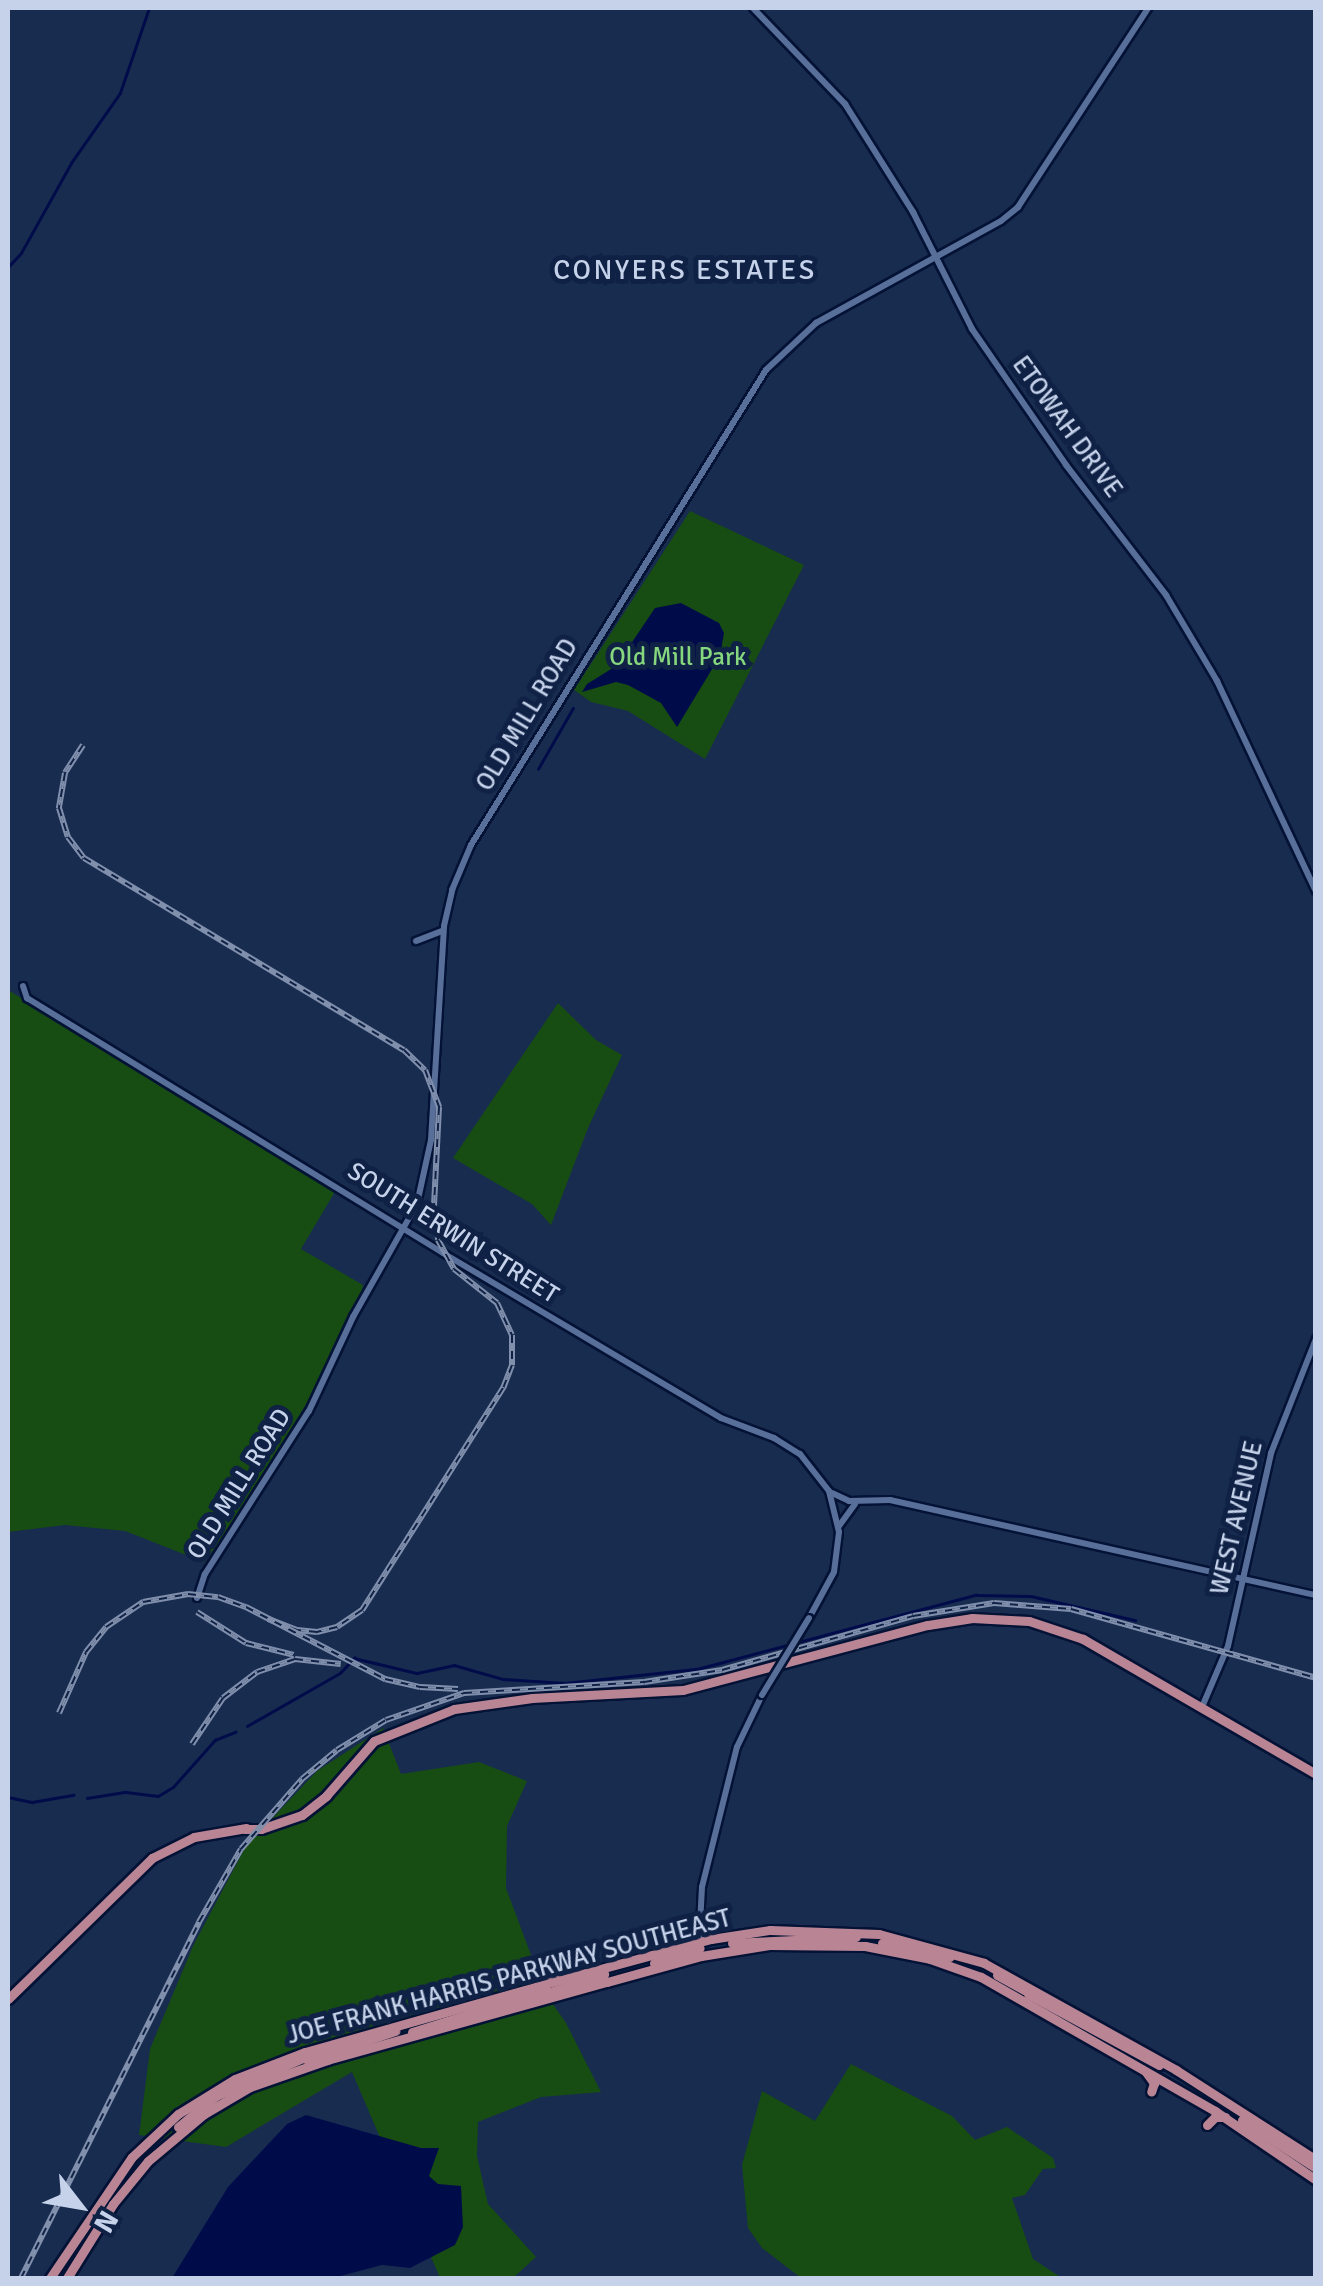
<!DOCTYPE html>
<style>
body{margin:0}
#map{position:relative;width:1323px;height:2286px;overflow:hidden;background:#182c50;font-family:Signika,sans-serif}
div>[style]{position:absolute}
.green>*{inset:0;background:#174c13}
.water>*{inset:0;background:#000c4a}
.stream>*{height:2.5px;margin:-1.25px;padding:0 1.25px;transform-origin:1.25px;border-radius:1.25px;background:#000c4a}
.roads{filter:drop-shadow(2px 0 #031235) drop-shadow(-2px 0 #031235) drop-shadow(0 2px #031235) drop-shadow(0 -2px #031235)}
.minor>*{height:6px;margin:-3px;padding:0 3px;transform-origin:3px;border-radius:3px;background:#586f99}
.major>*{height:9px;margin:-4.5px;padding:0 4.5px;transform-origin:4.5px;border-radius:4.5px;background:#b98594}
.rail>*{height:6px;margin-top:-3px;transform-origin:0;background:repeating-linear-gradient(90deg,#0f2145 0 8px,#808fac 0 16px);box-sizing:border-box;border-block:2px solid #808fac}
.bridges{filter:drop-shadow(2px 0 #031235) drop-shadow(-2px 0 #031235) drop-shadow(0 2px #031235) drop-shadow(0 -2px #031235)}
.minor-bridge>*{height:6px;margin:-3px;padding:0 3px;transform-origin:3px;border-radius:3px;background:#586f99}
span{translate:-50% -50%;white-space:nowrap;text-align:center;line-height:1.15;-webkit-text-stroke:10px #0f2145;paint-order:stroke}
.street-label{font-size:25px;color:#c5d2ea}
.park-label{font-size:25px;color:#86d77e}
.neighbourhood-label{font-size:28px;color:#c5d2ea;letter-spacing:2.5px}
.frame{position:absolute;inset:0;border:10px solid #c5d2ea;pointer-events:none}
.north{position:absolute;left:30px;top:2156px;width:100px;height:100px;-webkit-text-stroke:8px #0f2145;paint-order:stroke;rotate:121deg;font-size:28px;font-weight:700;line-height:40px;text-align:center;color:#c5d2ea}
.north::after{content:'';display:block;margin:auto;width:35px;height:45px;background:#c5d2ea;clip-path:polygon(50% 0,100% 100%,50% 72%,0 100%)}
</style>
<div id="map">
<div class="green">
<i style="clip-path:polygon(690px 511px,804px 565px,705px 759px,628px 711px,591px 702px,574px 690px)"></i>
<i style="clip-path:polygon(8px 990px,336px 1190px,301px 1249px,363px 1285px,361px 1296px,315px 1390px,239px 1516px,204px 1562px,125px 1531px,65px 1525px,8px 1532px)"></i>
<i style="clip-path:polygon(558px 1003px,596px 1040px,622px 1055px,588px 1128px,551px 1225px,532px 1204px,453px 1158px)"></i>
<i style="clip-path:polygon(383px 1728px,401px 1774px,479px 1762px,527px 1781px,507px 1826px,506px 1888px,534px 1963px,535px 1978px,566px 2023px,601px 2092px,541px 2097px,478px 2122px,477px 2156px,488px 2204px,536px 2257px,513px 2278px,440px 2278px,352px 2072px,226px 2147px,139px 2135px,150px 2049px,193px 1946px,246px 1846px,317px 1771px)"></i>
<i style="clip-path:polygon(851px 2064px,952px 2116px,975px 2140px,1007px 2127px,1053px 2158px,1056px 2168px,1043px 2169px,1025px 2195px,1012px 2198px,1033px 2259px,1062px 2278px,801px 2278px,762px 2248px,748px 2228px,742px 2165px,762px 2091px,815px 2121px)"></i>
</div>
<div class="water">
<i style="clip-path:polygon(681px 603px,719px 623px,724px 633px,720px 656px,677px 727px,661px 703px,628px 685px,616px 682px,582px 692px,587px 684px,616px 666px,655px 608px)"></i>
<i style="clip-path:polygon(306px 2115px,421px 2148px,439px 2148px,429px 2176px,438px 2184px,461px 2186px,463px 2227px,455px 2245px,410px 2268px,382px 2265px,333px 2278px,172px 2278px,228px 2187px,287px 2124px)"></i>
</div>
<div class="stream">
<i style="left:8px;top:267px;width:19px;rotate:-47deg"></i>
<i style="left:21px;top:253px;width:103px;rotate:-60.9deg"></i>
<i style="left:71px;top:163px;width:85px;rotate:-55deg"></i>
<i style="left:120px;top:93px;width:90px;rotate:-71.2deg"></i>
<i style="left:538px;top:769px;width:70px;rotate:-60.2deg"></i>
<i style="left:247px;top:1726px;width:107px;rotate:-29.7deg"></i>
<i style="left:340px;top:1673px;width:21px;rotate:-47deg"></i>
<i style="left:354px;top:1658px;width:65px;rotate:13.4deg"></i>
<i style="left:417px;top:1673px;width:38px;rotate:-12deg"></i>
<i style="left:454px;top:1665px;width:51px;rotate:15.9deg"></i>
<i style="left:503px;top:1679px;width:62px;rotate:3.7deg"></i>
<i style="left:565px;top:1683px;width:133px;rotate:-6.1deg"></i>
<i style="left:697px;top:1669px;width:289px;rotate:-14.9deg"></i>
<i style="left:976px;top:1595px;width:55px;rotate:1deg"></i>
<i style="left:1031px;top:1596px;width:107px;rotate:13deg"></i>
<i style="left:8px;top:1797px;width:25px;rotate:12deg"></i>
<i style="left:32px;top:1802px;width:42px;rotate:-9.7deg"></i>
<i style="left:87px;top:1798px;width:39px;rotate:-9deg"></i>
<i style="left:126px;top:1792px;width:32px;rotate:7deg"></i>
<i style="left:158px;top:1796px;width:17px;rotate:-31deg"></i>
<i style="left:173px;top:1787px;width:63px;rotate:-48.2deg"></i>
<i style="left:215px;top:1740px;width:22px;rotate:-22deg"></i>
</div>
<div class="roads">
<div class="minor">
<i style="left:753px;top:8px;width:133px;rotate:46.2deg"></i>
<i style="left:845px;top:104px;width:128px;rotate:57.8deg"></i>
<i style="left:913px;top:212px;width:131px;rotate:63.2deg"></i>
<i style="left:972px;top:329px;width:165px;rotate:55.3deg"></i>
<i style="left:1066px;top:465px;width:164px;rotate:52.4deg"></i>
<i style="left:1166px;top:595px;width:100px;rotate:59.3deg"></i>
<i style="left:1217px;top:681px;width:232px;rotate:64.8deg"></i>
<i style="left:416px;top:941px;width:28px;rotate:-21deg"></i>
<i style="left:23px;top:986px;width:13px;rotate:72deg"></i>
<i style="left:27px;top:998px;width:488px;rotate:31.5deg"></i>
<i style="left:443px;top:1253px;width:323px;rotate:30.7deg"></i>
<i style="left:721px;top:1418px;width:57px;rotate:20.7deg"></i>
<i style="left:774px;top:1438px;width:31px;rotate:32deg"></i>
<i style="left:800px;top:1454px;width:47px;rotate:51.9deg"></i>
<i style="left:829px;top:1491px;width:42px;rotate:76.3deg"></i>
<i style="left:839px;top:1532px;width:40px;rotate:97.1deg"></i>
<i style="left:834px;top:1572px;width:52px;rotate:118.5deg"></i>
<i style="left:832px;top:1493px;width:19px;rotate:25deg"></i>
<i style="left:849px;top:1501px;width:41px;rotate:-1.4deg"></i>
<i style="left:890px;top:1500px;width:436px;rotate:12.6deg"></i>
<i style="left:839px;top:1526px;width:27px;rotate:-54deg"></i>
<i style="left:197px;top:1598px;width:25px;rotate:-72deg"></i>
<i style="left:205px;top:1574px;width:193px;rotate:-57.5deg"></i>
<i style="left:309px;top:1411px;width:104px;rotate:-64.9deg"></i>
<i style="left:353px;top:1317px;width:130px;rotate:-60.5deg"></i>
<i style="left:417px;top:1204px;width:66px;rotate:-77.7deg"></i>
<i style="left:431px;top:1140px;width:214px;rotate:-86.5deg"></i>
<i style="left:444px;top:926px;width:37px;rotate:-77deg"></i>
<i style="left:452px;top:890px;width:49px;rotate:-67.1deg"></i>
<i style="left:471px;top:845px;width:559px;rotate:-58.16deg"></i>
<i style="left:766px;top:370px;width:69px;rotate:-43.2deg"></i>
<i style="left:816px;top:323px;width:211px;rotate:-28.9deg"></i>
<i style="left:1001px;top:221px;width:22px;rotate:-39deg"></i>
<i style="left:1018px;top:207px;width:238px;rotate:-56.8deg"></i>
<i style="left:1202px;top:1707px;width:66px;rotate:-66.9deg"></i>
<i style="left:1228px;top:1646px;width:198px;rotate:-77.4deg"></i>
<i style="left:1271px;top:1453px;width:123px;rotate:-68.5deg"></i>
<i style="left:699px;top:1944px;width:57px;rotate:-87deg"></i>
<i style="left:702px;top:1887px;width:144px;rotate:-76deg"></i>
<i style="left:737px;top:1747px;width:58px;rotate:-64.3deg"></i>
</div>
<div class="major">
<i style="left:245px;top:1829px;width:16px"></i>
<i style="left:261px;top:1829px;width:43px;rotate:-18.9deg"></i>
<i style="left:302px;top:1815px;width:31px;rotate:-38deg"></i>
<i style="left:326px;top:1796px;width:73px;rotate:-48.9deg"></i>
<i style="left:374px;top:1741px;width:86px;rotate:-21.8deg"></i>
<i style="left:454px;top:1709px;width:79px;rotate:-8deg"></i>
<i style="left:532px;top:1698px;width:151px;rotate:-3deg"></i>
<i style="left:683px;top:1690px;width:253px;rotate:-14.9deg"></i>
<i style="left:928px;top:1625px;width:45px;rotate:-9deg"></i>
<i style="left:972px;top:1618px;width:57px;rotate:3deg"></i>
<i style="left:1029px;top:1621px;width:57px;rotate:18.4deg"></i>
<i style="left:1083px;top:1639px;width:269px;rotate:30.1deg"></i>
<i style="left:732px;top:1943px;width:124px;rotate:-2.8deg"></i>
<i style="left:882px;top:1943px;width:69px;rotate:11.6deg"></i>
<i style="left:678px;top:1946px;width:31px;rotate:-53deg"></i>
<i style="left:654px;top:1963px;width:48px;rotate:-18.1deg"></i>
<i style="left:541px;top:1973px;width:18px;rotate:22deg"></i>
<i style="left:997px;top:1975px;width:31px;rotate:29deg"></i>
<i style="left:553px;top:1991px;width:54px;rotate:-18.4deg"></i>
<i style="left:1028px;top:1994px;width:149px;rotate:28.5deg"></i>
<i style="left:8px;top:1999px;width:202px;rotate:-44.4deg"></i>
<i style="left:152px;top:1858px;width:47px;rotate:-26.6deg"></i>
<i style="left:194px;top:1837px;width:53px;rotate:-9.8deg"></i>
<i style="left:412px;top:2032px;width:141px;rotate:-17.3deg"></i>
<i style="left:307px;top:2060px;width:93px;rotate:-18.2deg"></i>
<i style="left:1146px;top:2072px;width:14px;rotate:54deg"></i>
<i style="left:1154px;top:2083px;width:9px;rotate:108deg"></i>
<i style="left:1242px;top:2120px;width:88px;rotate:33deg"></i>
<i style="left:1207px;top:2125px;width:11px;rotate:-45deg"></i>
<i style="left:1215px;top:2117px;width:10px"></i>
<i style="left:178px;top:2127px;width:49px;rotate:-39.2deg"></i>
<i style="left:216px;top:2096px;width:95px;rotate:-23.6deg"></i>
<i style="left:50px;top:2278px;width:146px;rotate:-55.9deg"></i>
<i style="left:132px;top:2157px;width:63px;rotate:-43.1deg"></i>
<i style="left:178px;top:2114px;width:67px;rotate:-31.6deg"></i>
<i style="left:235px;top:2079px;width:75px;rotate:-21.1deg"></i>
<i style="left:305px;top:2052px;width:249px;rotate:-15.8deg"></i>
<i style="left:545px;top:1984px;width:172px;rotate:-15.2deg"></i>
<i style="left:711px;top:1939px;width:60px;rotate:-8.7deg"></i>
<i style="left:770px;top:1930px;width:109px;rotate:2.1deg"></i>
<i style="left:879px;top:1934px;width:109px;rotate:15.4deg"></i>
<i style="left:984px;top:1963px;width:220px;rotate:29.1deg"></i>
<i style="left:1176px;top:2070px;width:166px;rotate:32.7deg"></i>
<i style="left:67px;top:2278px;width:87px;rotate:-58.1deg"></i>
<i style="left:113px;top:2204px;width:55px;rotate:-50.9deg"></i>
<i style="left:148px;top:2161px;width:73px;rotate:-40deg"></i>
<i style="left:204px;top:2114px;width:53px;rotate:-30.4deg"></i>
<i style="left:250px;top:2087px;width:82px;rotate:-19.3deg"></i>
<i style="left:327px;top:2060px;width:291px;rotate:-15.6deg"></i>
<i style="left:607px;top:1982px;width:98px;rotate:-15.5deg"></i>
<i style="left:701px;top:1956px;width:69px;rotate:-9.2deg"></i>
<i style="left:769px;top:1945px;width:96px;rotate:0.6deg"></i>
<i style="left:865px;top:1946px;width:66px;rotate:11.3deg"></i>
<i style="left:930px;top:1959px;width:54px;rotate:19.4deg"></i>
<i style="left:981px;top:1977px;width:270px;rotate:29.8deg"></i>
<i style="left:1215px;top:2111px;width:122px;rotate:34.3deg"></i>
</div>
</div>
<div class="rail">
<i style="left:83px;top:745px;width:33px;rotate:123deg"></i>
<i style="left:65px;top:773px;width:36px;rotate:100deg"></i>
<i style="left:59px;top:808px;width:30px;rotate:73deg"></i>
<i style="left:68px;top:837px;width:26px;rotate:53deg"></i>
<i style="left:84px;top:858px;width:373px;rotate:31deg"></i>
<i style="left:404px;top:1050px;width:29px;rotate:44deg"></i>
<i style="left:425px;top:1070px;width:40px;rotate:69deg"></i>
<i style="left:439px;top:1107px;width:99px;rotate:92.9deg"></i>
<i style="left:434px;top:1206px;width:34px;rotate:83deg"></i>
<i style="left:438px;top:1240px;width:33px;rotate:61deg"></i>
<i style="left:454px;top:1269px;width:55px;rotate:38.3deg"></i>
<i style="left:497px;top:1303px;width:35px;rotate:65deg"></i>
<i style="left:512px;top:1335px;width:30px;rotate:90deg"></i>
<i style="left:512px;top:1365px;width:25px;rotate:111deg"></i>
<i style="left:503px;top:1388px;width:263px;rotate:122.4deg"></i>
<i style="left:362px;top:1610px;width:30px;rotate:146deg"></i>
<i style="left:337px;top:1627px;width:21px;rotate:166deg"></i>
<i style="left:317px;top:1632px;width:20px;rotate:-174deg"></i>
<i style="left:297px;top:1630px;width:31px;rotate:-159deg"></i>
<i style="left:197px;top:1612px;width:58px;rotate:32.3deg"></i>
<i style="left:246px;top:1643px;width:49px;rotate:14deg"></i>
<i style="left:59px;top:1713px;width:67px;rotate:-66.1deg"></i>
<i style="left:86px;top:1652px;width:32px;rotate:-51deg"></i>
<i style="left:106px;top:1627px;width:45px;rotate:-34deg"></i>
<i style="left:143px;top:1602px;width:46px;rotate:-10.1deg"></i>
<i style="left:188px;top:1594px;width:30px;rotate:6deg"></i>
<i style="left:218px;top:1597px;width:30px;rotate:20deg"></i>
<i style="left:246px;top:1607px;width:157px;rotate:27.4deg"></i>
<i style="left:385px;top:1679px;width:36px;rotate:13deg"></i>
<i style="left:420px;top:1687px;width:38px;rotate:3deg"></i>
<i style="left:192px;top:1744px;width:55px;rotate:-56deg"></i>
<i style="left:223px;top:1698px;width:43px;rotate:-37.4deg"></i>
<i style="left:257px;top:1672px;width:40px;rotate:-18.9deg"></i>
<i style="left:295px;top:1659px;width:46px;rotate:6.2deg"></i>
<i style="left:21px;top:2278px;width:398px;rotate:-63.4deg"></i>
<i style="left:199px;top:1922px;width:84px;rotate:-60.1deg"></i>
<i style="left:241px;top:1849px;width:93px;rotate:-48.9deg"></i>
<i style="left:302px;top:1779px;width:45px;rotate:-39.6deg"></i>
<i style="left:337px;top:1750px;width:57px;rotate:-31.5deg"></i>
<i style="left:386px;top:1720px;width:83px;rotate:-19.1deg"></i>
<i style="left:464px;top:1693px;width:180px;rotate:-3.5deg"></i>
<i style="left:644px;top:1682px;width:79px;rotate:-8.7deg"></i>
<i style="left:722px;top:1670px;width:198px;rotate:-15.8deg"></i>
<i style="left:913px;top:1616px;width:82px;rotate:-9.1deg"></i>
<i style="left:994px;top:1603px;width:77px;rotate:4.5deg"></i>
<i style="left:1071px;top:1609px;width:255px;rotate:15.7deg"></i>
</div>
<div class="bridges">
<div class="minor-bridge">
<i style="left:762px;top:1695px;width:90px;rotate:-58.6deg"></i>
</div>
</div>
<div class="street-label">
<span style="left:1067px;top:427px;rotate:54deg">ETOWAH DRIVE</span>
<span style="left:527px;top:715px;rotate:-59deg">OLD MILL ROAD</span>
<span style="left:453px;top:1233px;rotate:32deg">SOUTH ERWIN STREET</span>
<span style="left:239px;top:1484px;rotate:-58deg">OLD MILL ROAD</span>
<span style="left:1237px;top:1518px;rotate:-77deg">WEST AVENUE</span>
<span style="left:509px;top:1977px;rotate:-15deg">JOE FRANK HARRIS PARKWAY SOUTHEAST</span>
</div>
<div class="park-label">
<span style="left:678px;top:657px">Old Mill Park</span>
</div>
<div class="neighbourhood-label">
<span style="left:685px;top:270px">CONYERS ESTATES</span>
</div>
<div class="frame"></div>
<div class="north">N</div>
</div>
